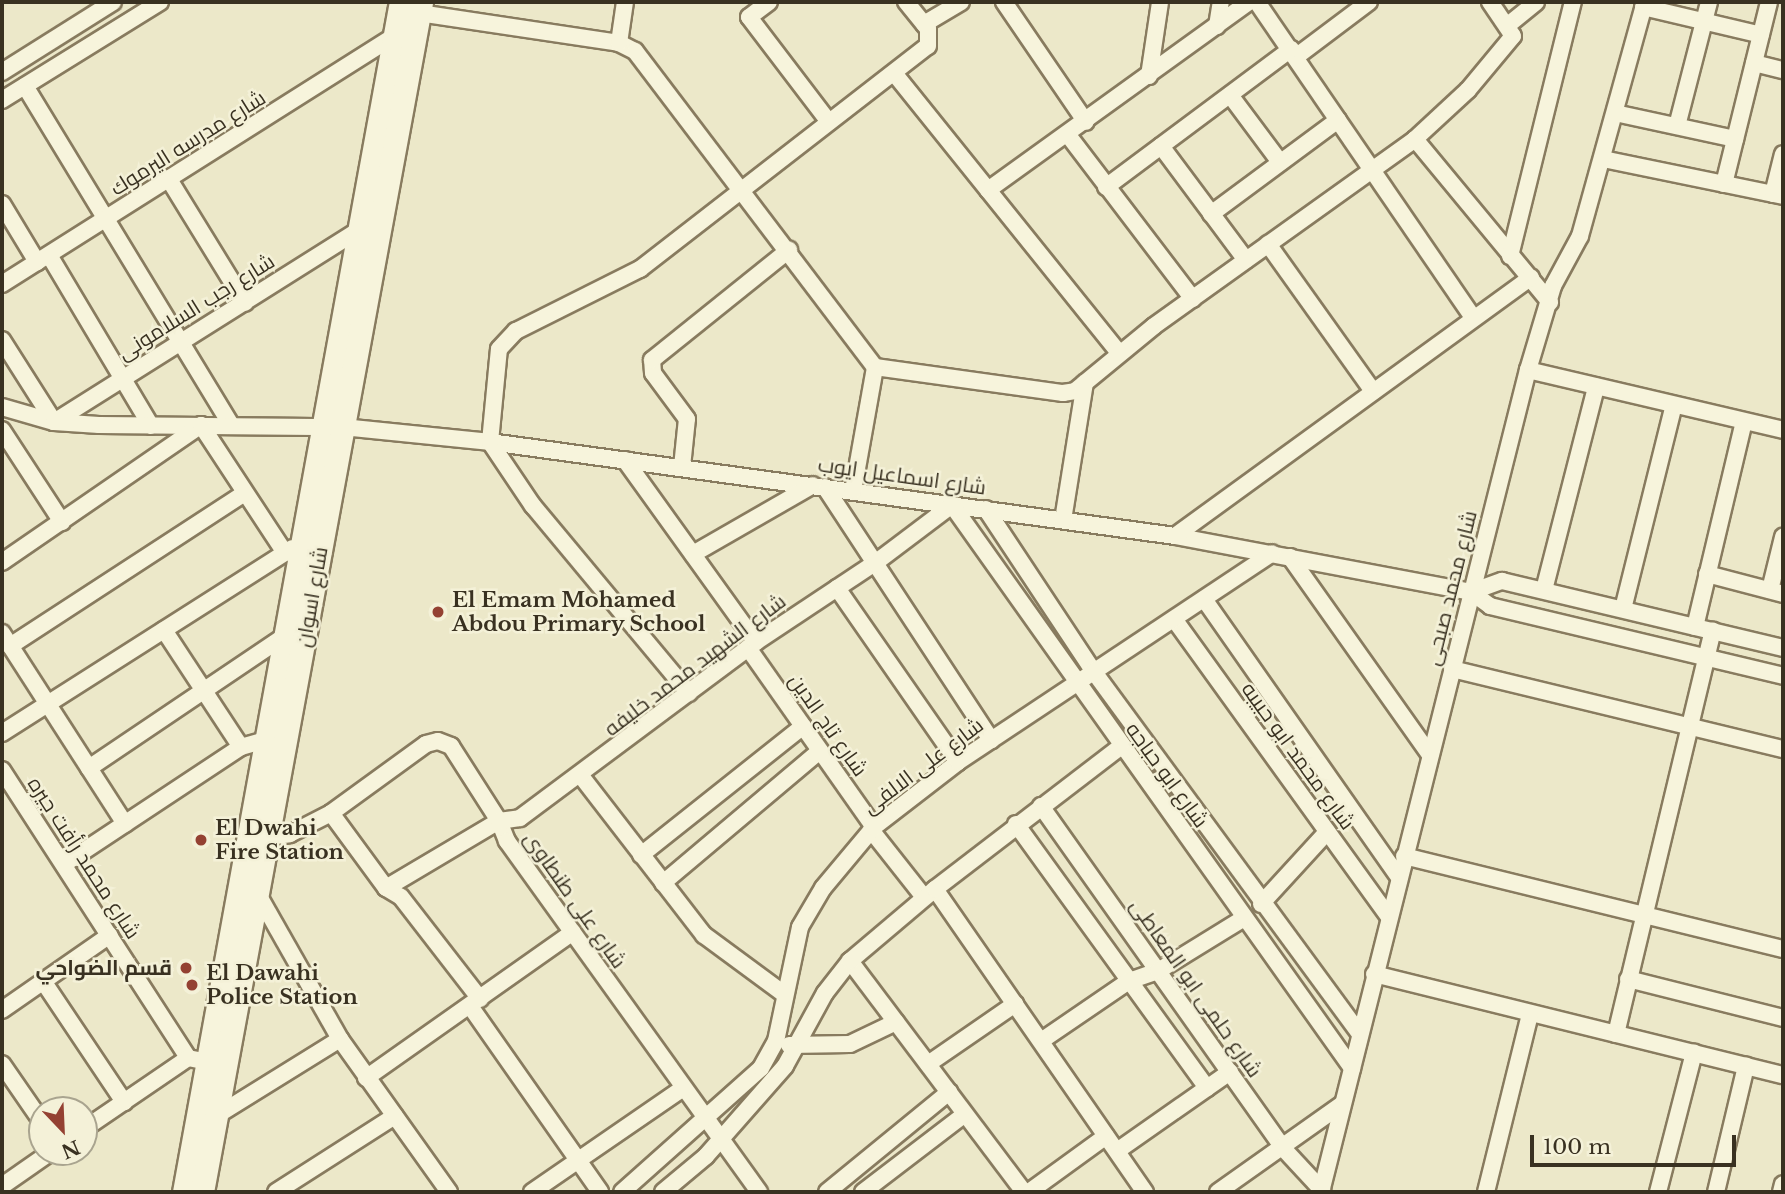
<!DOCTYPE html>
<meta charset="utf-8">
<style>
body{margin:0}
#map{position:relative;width:1785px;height:1194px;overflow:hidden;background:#ece8c9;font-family:"Libre Baskerville",Cairo,serif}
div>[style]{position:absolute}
.roads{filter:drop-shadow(2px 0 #887b5f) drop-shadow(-2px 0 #887b5f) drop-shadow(0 2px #887b5f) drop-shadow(0 -2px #887b5f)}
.street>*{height:16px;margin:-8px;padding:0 8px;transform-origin:8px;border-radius:8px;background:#f7f4dc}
.secondary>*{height:23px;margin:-11.5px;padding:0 11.5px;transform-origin:11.5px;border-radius:11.5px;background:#f7f4dc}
.dots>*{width:19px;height:19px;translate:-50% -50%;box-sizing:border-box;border:4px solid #f4f1d8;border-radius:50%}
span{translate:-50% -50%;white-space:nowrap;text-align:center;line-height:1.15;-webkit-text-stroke:5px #f4f1d8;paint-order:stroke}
.street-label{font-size:21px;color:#393121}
.poi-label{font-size:21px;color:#393121;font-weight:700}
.left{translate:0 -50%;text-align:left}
.right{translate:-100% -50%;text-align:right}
.frame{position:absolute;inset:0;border:4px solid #393121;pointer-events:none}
.north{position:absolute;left:28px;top:1096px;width:70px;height:70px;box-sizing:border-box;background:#f4f1d8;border:2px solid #a9a48f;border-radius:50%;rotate:157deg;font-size:19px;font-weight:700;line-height:28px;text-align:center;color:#393121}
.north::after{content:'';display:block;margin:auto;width:24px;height:32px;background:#944132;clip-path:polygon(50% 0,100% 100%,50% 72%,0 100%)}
.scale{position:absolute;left:1530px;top:1135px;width:206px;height:32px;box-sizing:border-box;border:4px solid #393121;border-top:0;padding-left:9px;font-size:21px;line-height:24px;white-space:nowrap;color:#393121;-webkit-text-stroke:5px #f4f1d8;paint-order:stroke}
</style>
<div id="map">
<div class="roads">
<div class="street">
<i style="left:769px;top:2px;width:25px;rotate:143deg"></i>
<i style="left:749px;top:17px;width:132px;rotate:52.7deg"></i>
<i style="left:1004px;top:2px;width:145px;rotate:55.7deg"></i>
<i style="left:1257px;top:2px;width:383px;rotate:55.6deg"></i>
<i style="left:1643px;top:7px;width:121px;rotate:13.3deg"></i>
<i style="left:419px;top:13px;width:202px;rotate:8.5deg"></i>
<i style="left:619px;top:43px;width:18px;rotate:27deg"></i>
<i style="left:635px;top:51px;width:397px;rotate:52.8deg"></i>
<i style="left:875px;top:367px;width:190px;rotate:7.9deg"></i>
<i style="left:1063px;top:393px;width:12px;rotate:-9deg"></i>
<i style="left:1075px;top:391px;width:102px;rotate:-39.4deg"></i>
<i style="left:1154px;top:326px;width:321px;rotate:-35.6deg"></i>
<i style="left:1415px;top:139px;width:72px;rotate:-42.8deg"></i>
<i style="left:1468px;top:90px;width:70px;rotate:-50.2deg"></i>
<i style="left:1513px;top:36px;width:41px;rotate:-124.1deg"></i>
<i style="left:924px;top:24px;width:43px;rotate:-30.7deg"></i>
<i style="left:1508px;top:25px;width:36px;rotate:-39deg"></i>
<i style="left:1217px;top:26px;width:24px;rotate:-81deg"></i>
<i style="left:619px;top:43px;width:41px;rotate:-81.7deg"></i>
<i style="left:1297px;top:56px;width:90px;rotate:-36.9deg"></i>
<i style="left:1754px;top:63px;width:30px;rotate:14deg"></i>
<i style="left:2px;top:72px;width:131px;rotate:-32.2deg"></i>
<i style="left:894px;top:73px;width:359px;rotate:51.2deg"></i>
<i style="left:1149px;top:76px;width:75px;rotate:-81.5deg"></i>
<i style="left:25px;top:86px;width:397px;rotate:58.7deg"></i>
<i style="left:1230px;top:95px;width:84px;rotate:53.3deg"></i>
<i style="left:2px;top:100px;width:186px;rotate:-31.8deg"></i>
<i style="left:1615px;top:113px;width:123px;rotate:12.2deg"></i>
<i style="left:1677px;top:126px;width:128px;rotate:-75.5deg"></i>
<i style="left:1068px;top:135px;width:206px;rotate:52.7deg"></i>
<i style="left:1415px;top:139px;width:212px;rotate:50.4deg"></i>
<i style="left:1161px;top:146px;width:142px;rotate:53.3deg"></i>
<i style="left:1603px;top:159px;width:184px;rotate:11.6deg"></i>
<i style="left:170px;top:181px;width:143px;rotate:58.4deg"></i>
<i style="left:1724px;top:184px;width:187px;rotate:-76.1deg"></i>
<i style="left:1106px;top:187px;width:231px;rotate:-36.7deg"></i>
<i style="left:988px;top:190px;width:322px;rotate:-35.8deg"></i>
<i style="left:1773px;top:194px;width:41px;rotate:-76deg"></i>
<i style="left:2px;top:204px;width:68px;rotate:58.9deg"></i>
<i style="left:1211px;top:214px;width:158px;rotate:-36.5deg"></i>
<i style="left:1268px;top:244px;width:181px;rotate:54.5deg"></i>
<i style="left:49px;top:255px;width:199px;rotate:59.2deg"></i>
<i style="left:1510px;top:256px;width:262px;rotate:-76.1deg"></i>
<i style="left:2px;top:284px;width:465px;rotate:-32.3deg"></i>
<i style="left:2px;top:340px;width:97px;rotate:57.6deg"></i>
<i style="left:54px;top:422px;width:363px;rotate:-32.2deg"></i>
<i style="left:1528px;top:370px;width:262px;rotate:13.2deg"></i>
<i style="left:2px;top:407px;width:54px;rotate:16.1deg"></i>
<i style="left:54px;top:422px;width:45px;rotate:3.8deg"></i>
<i style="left:99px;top:425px;width:244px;rotate:0.5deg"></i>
<i style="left:343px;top:427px;width:148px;rotate:5.8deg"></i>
<i style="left:490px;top:442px;width:691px;rotate:7.81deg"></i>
<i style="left:1175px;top:536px;width:301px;rotate:10.7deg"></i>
<i style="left:2px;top:430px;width:110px;rotate:56.9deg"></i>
<i style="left:625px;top:460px;width:224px;rotate:54.3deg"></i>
<i style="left:682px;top:467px;width:48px;rotate:-84.1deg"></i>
<i style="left:687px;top:419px;width:57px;rotate:-126.5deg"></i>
<i style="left:653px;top:373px;width:13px;rotate:-94deg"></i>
<i style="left:652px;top:360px;width:176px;rotate:-38.8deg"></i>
<i style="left:825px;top:487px;width:303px;rotate:56.7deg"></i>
<i style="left:853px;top:491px;width:126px;rotate:-79.9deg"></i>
<i style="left:986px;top:509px;width:196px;rotate:56.5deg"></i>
<i style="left:1094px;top:672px;width:448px;rotate:53.7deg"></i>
<i style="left:1063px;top:520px;width:139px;rotate:-80.9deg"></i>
<i style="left:1175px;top:536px;width:440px;rotate:-36deg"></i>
<i style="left:693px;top:554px;width:138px;rotate:-29.9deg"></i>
<i style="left:1290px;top:557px;width:242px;rotate:54.7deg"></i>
<i style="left:2px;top:562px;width:242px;rotate:-34.5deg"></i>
<i style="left:201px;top:425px;width:153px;rotate:56.7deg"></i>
<i style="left:1707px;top:574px;width:79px;rotate:14.7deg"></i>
<i style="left:837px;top:588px;width:212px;rotate:55.2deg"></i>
<i style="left:1544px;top:590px;width:210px;rotate:-75.6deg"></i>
<i style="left:1770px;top:590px;width:55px;rotate:-76.2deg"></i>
<i style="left:1471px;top:592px;width:24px;rotate:36deg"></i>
<i style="left:1490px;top:606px;width:301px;rotate:13.4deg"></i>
<i style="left:1471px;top:592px;width:33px;rotate:-20deg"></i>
<i style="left:1502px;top:581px;width:289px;rotate:13.4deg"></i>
<i style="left:1204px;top:599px;width:340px;rotate:55deg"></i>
<i style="left:1623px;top:609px;width:210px;rotate:-76deg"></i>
<i style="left:1174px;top:619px;width:367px;rotate:54.2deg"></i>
<i style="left:1695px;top:627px;width:211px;rotate:-76.6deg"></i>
<i style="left:164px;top:630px;width:140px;rotate:56.7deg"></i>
<i style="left:2px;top:633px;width:227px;rotate:57.2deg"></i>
<i style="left:10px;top:646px;width:280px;rotate:-33.1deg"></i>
<i style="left:748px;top:648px;width:219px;rotate:54.9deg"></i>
<i style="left:1452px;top:669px;width:341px;rotate:13.6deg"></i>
<i style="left:689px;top:693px;width:244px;rotate:-129.8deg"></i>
<i style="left:533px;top:506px;width:77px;rotate:-123.9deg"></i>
<i style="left:490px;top:442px;width:93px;rotate:-84.5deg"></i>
<i style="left:499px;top:349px;width:25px;rotate:-47deg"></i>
<i style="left:516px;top:331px;width:139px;rotate:-26.6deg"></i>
<i style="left:640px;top:269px;width:364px;rotate:-37.8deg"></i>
<i style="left:928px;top:46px;width:17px;rotate:-90deg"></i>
<i style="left:928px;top:29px;width:35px;rotate:-129deg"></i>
<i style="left:2px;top:733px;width:344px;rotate:-32.5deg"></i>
<i style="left:89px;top:768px;width:238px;rotate:-34deg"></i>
<i style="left:2px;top:770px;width:343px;rotate:57.1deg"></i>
<i style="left:188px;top:1058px;width:20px;rotate:11deg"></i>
<i style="left:581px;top:776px;width:201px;rotate:52.3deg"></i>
<i style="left:704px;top:935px;width:99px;rotate:36.4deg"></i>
<i style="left:1041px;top:806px;width:418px;rotate:54.7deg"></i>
<i style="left:1282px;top:1147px;width:59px;rotate:47.1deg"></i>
<i style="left:331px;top:813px;width:93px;rotate:53.7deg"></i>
<i style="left:386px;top:888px;width:17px;rotate:31deg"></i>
<i style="left:401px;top:897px;width:129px;rotate:52.2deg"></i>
<i style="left:1016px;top:824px;width:326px;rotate:54.1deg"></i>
<i style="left:871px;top:830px;width:85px;rotate:51.7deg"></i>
<i style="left:259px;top:838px;width:31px;rotate:-7deg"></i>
<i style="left:290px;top:834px;width:46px;rotate:-27.1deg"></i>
<i style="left:331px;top:813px;width:117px;rotate:-36deg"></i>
<i style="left:426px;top:744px;width:12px;rotate:-14deg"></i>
<i style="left:438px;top:741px;width:14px;rotate:21deg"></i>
<i style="left:451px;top:746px;width:89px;rotate:57.4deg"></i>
<i style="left:499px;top:821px;width:22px;rotate:68deg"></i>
<i style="left:507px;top:841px;width:432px;rotate:54.3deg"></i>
<i style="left:641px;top:855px;width:207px;rotate:-38.5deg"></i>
<i style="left:1404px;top:856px;width:390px;rotate:13.8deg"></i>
<i style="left:64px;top:864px;width:212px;rotate:-33.5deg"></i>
<i style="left:241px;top:747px;width:33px;rotate:-16deg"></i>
<i style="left:663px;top:883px;width:205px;rotate:-40.1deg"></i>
<i style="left:386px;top:888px;width:131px;rotate:-30.7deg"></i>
<i style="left:499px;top:821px;width:21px;rotate:-8deg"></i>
<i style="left:520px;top:818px;width:294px;rotate:-36.7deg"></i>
<i style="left:756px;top:642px;width:143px;rotate:-33.6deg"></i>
<i style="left:875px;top:563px;width:96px;rotate:-37deg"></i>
<i style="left:952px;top:505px;width:691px;rotate:54.61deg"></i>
<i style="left:935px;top:889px;width:369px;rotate:55.3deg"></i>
<i style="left:256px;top:891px;width:170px;rotate:60.4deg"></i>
<i style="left:340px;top:1039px;width:188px;rotate:54.5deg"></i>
<i style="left:1261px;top:904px;width:98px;rotate:-47.5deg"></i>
<i style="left:850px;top:961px;width:289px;rotate:53deg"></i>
<i style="left:1374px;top:974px;width:421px;rotate:13.9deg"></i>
<i style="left:1628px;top:979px;width:160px;rotate:14.1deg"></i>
<i style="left:43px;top:981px;width:146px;rotate:56.2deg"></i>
<i style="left:470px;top:1006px;width:227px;rotate:55deg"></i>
<i style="left:2px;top:1010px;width:131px;rotate:-34.8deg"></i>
<i style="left:1616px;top:1034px;width:415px;rotate:-76.5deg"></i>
<i style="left:1041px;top:1041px;width:107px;rotate:-34.3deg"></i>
<i style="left:1129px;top:981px;width:31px;rotate:-19deg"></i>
<i style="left:1158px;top:971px;width:101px;rotate:-31.6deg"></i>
<i style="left:789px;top:1045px;width:61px;rotate:-0.9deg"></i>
<i style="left:850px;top:1044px;width:51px;rotate:-25.6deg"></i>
<i style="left:2px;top:1064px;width:70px;rotate:55.4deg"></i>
<i style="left:928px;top:1064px;width:106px;rotate:-34.6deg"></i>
<i style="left:366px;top:1078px;width:253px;rotate:-35.2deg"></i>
<i style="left:216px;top:1116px;width:146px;rotate:-31.8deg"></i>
<i style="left:84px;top:1129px;width:126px;rotate:-34.3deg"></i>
<i style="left:1117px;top:1151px;width:138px;rotate:-35deg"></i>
<i style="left:2px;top:1186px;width:60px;rotate:-34.8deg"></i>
<i style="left:276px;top:1192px;width:141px;rotate:-32.6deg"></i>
<i style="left:532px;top:1192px;width:182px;rotate:-34.5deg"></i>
<i style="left:622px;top:1192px;width:186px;rotate:-41.7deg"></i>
<i style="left:761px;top:1068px;width:31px;rotate:-61deg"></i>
<i style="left:776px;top:1041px;width:116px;rotate:-78.1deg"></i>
<i style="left:800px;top:927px;width:45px;rotate:-59.5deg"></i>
<i style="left:823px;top:888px;width:80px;rotate:-50.1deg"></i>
<i style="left:874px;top:827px;width:106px;rotate:-37.7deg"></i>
<i style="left:958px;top:762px;width:377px;rotate:-33.6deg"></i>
<i style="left:663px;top:1192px;width:56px;rotate:-39.9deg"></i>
<i style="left:706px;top:1156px;width:120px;rotate:-48.7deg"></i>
<i style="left:785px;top:1066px;width:83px;rotate:-61.3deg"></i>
<i style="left:825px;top:993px;width:41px;rotate:-52deg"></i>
<i style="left:850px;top:961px;width:111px;rotate:-40.3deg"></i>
<i style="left:935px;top:889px;width:233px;rotate:-37.5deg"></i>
<i style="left:827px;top:1192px;width:158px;rotate:-39.3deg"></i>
<i style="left:863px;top:1192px;width:128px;rotate:-37.4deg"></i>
<i style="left:1029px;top:1192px;width:95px;rotate:-36deg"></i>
<i style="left:1218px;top:1192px;width:151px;rotate:-35.3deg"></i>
<i style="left:1321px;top:1192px;width:848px;rotate:-75.87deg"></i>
<i style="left:1528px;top:370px;width:88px;rotate:-73.4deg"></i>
<i style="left:1553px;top:286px;width:57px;rotate:-61.6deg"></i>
<i style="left:1580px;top:236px;width:243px;rotate:-74.5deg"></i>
<i style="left:1486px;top:1192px;width:183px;rotate:-76.1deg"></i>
<i style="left:1658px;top:1192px;width:144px;rotate:-75.5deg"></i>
<i style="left:1716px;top:1192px;width:130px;rotate:-76.6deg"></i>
<i style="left:1781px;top:1192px;width:8px;rotate:-76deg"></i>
</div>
<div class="secondary">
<i style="left:184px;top:1192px;width:1210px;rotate:-79.67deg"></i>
<i style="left:202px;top:1192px;width:1210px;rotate:-79.57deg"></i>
</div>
</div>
<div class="dots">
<i style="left:438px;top:612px;background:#944132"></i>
<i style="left:201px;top:840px;background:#944132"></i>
<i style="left:186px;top:968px;background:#944132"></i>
<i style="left:192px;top:985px;background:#944132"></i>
</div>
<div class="street-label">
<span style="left:188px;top:143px;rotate:-32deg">شارع مدرسه اليرموك</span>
<span style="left:196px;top:307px;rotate:-32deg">شارع رجب السلامونى</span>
<span style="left:902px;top:476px;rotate:8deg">شارع اسماعيل ايوب</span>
<span style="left:1451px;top:588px;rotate:-76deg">شارع محمد صبحى</span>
<span style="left:312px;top:597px;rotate:-80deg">شارع اسوان</span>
<span style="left:695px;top:665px;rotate:-37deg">شارع الشهيد محمد خليفه</span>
<span style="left:828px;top:725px;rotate:55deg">شارع تاج الدين</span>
<span style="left:1298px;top:756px;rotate:54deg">شارع محمد ابو حبيبه</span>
<span style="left:923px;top:766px;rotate:-37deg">شارع على الالفى</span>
<span style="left:1167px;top:775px;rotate:54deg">شارع ابو حباجه</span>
<span style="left:84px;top:858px;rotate:57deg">شارع محمد رأفت جيره</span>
<span style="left:575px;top:900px;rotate:55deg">شارع على طنطاوى</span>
<span style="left:1196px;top:988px;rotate:55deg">شارع حلمى ابو المعاطى</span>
</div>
<div class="poi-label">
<span class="left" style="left:452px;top:612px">El Emam Mohamed<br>Abdou Primary School</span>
<span class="left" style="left:215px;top:840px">El Dwahi<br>Fire Station</span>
<span class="right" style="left:172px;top:968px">قسم الضواحي</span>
<span class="left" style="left:206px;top:985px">El Dawahi<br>Police Station</span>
</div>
<div class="frame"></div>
<div class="north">N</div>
<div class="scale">100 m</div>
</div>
